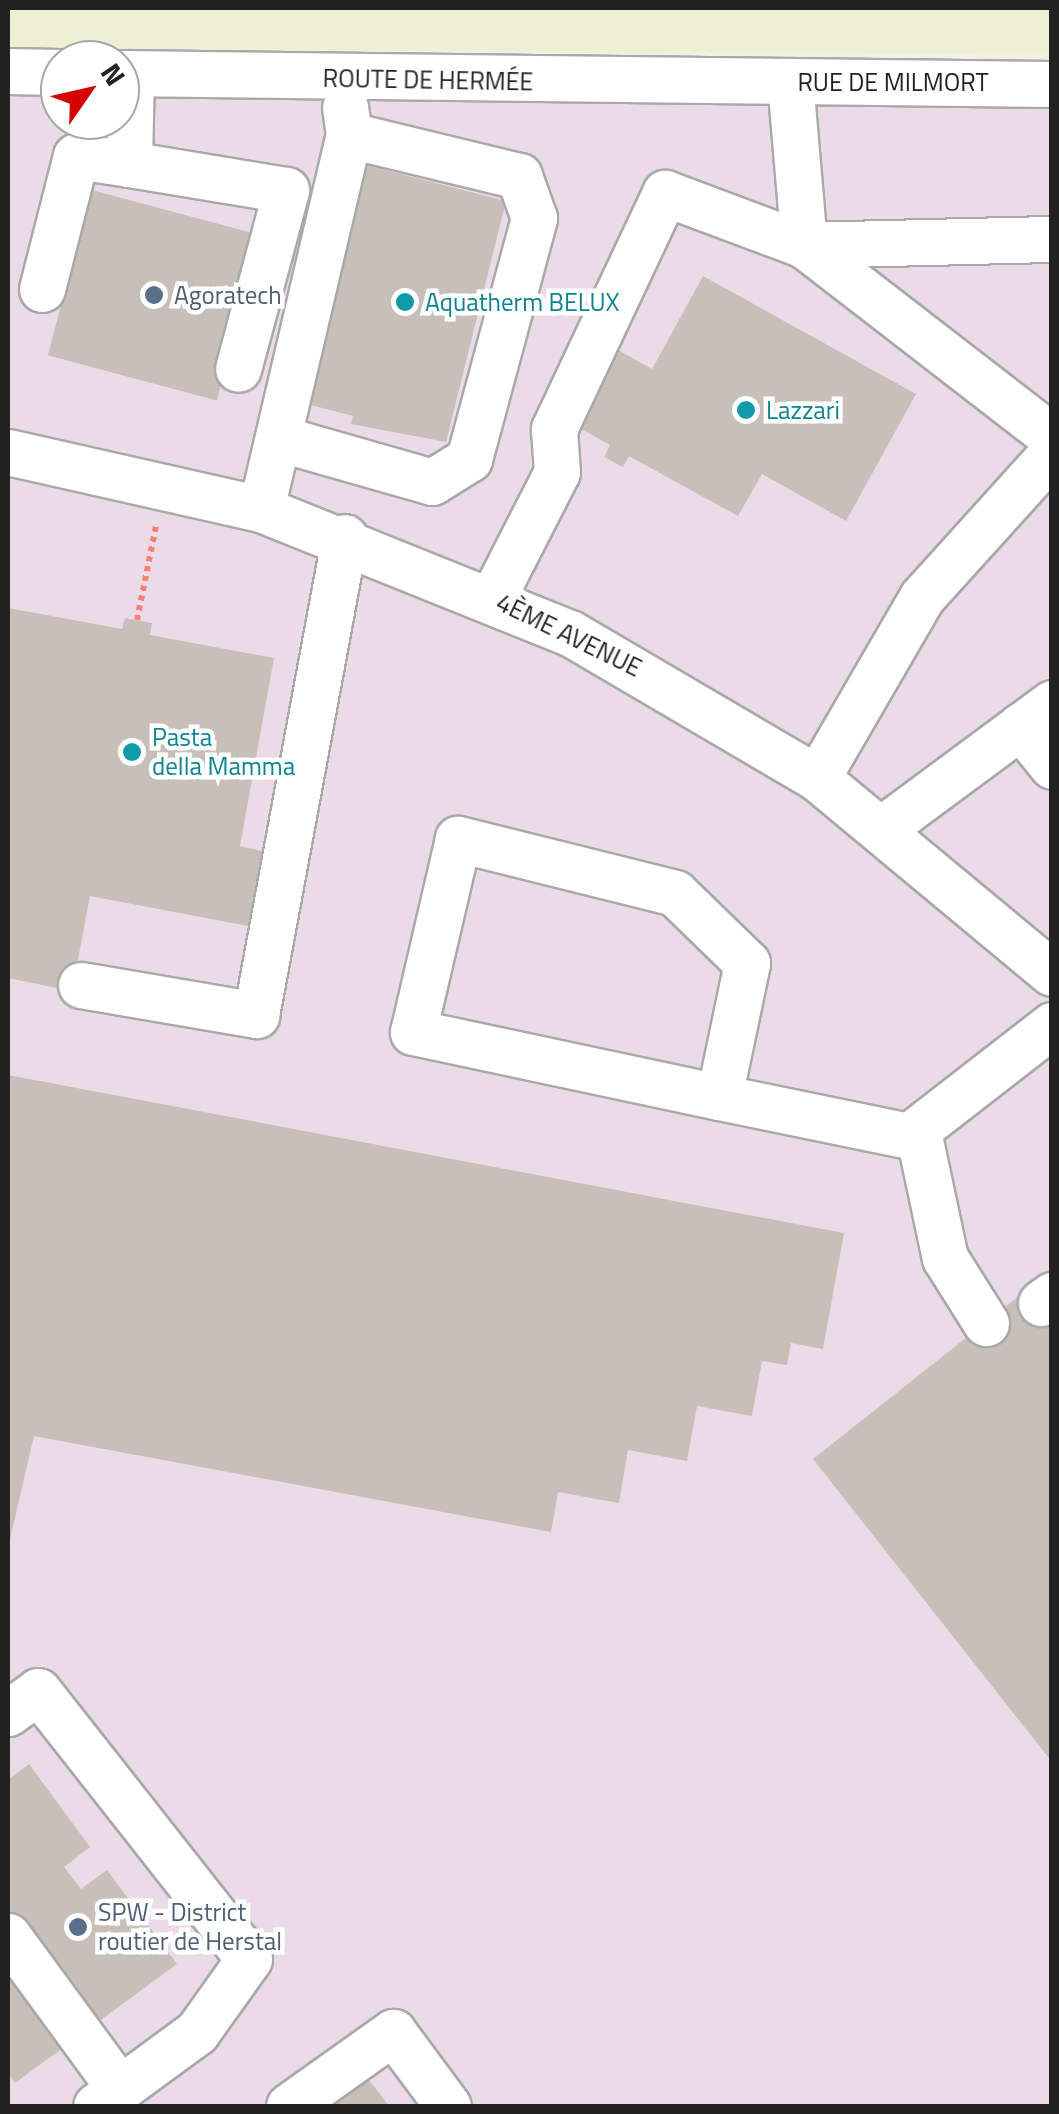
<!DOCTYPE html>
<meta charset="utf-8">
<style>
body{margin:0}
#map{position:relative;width:1059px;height:2114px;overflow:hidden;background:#f2efe9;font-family:"Titillium Web",sans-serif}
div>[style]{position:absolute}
.industrial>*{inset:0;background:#ebdbe8}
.farmland>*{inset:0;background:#eef0d5}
.building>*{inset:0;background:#c7bfb8;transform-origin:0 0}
.path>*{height:6px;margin-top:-3px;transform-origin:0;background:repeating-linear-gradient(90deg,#fa8072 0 5px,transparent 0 10px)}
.roads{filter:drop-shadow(2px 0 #a9a9a9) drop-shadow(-2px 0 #a9a9a9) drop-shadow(0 2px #a9a9a9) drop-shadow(0 -2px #a9a9a9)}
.minor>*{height:45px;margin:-22.5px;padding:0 22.5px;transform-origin:22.5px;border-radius:22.5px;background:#fff}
.dots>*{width:28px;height:28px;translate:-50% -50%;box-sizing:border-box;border:5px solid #fff;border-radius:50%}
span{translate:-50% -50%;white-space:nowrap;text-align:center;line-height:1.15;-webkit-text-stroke:9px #fff;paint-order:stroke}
.street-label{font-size:25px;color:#222}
.service-label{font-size:25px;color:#4e5e75}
.left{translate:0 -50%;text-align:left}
.culture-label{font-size:25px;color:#0d838f}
.frame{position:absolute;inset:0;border:10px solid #222;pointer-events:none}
.north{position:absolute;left:40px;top:40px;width:100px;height:100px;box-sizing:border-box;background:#fff;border:2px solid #a7a7a7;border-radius:50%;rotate:56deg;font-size:28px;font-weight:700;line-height:40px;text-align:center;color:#222}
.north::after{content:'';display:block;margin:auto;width:35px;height:45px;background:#d40000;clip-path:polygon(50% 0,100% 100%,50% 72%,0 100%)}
</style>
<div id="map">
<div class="industrial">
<i style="clip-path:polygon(8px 75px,60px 76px,60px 120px,120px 120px,120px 78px,1051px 103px,1051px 2106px,8px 2106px)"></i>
</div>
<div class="farmland">
<i style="clip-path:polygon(8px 8px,1052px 8px,1051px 55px,8px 48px)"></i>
</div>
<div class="building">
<i style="clip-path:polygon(362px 164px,506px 201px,446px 442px,351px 424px,353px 416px,303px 403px)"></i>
<i style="left:92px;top:190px;width:175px;height:171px;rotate:15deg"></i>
<i style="clip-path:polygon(703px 276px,916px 394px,846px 521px,762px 474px,738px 516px,629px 456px,623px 467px,604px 457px,610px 445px,576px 426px,618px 350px,652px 369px)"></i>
<i style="clip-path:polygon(8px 608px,122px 629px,125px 618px,152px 623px,150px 635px,274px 658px,240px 846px,262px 851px,248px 926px,90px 896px,72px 991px,8px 978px)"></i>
<i style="clip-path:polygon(8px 1075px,844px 1233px,823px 1349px,791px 1343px,787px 1365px,762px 1361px,752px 1416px,697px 1406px,687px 1461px,628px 1450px,619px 1503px,558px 1492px,551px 1532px,34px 1436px,8px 1548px)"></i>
<i style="clip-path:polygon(1029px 1288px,1052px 1316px,1052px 1762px,813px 1459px)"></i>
<i style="clip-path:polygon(29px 1764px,90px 1847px,64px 1867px,81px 1889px,107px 1870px,177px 1964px,15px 2083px,8px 2073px,8px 1780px)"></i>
<i style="clip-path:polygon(369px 2080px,389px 2106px,332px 2106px)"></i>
</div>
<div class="path">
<i style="left:137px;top:620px;width:96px;rotate:-78.6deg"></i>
</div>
<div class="roads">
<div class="minor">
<i style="left:8px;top:71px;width:52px;rotate:1.1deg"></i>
<i style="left:120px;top:73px;width:932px;rotate:0.68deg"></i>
<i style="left:131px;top:73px;width:91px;rotate:91.3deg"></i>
<i style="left:129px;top:164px;width:159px;rotate:9.4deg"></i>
<i style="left:286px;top:190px;width:185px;rotate:105deg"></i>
<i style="left:790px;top:81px;width:165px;rotate:85.1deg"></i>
<i style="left:804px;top:245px;width:248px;rotate:-1.4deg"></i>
<i style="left:42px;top:289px;width:137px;rotate:-75.7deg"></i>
<i style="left:76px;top:156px;width:54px;rotate:8.6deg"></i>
<i style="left:278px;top:438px;width:160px;rotate:15.9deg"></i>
<i style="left:432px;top:482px;width:44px;rotate:-31.9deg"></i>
<i style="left:469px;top:459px;width:250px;rotate:-74.9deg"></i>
<i style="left:534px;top:218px;width:45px;rotate:-109.7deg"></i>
<i style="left:519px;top:176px;width:175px;rotate:-166.4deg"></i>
<i style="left:8px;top:452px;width:259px;rotate:12.7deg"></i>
<i style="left:261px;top:509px;width:333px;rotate:21.9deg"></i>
<i style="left:570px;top:633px;width:286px;rotate:30.4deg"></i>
<i style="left:817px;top:778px;width:305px;rotate:39.7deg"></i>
<i style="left:261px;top:509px;width:384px;rotate:-76.8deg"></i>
<i style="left:349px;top:135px;width:28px;rotate:-98deg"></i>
<i style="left:493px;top:597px;width:140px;rotate:-62.9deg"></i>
<i style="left:557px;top:472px;width:43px;rotate:-94deg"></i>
<i style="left:554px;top:429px;width:261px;rotate:-64.8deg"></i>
<i style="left:665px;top:193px;width:148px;rotate:20.5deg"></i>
<i style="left:804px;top:245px;width:314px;rotate:37.7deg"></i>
<i style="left:1020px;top:726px;width:51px;rotate:51.3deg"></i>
<i style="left:817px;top:778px;width:209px;rotate:-59.9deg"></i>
<i style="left:922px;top:597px;width:194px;rotate:-47.9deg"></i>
<i style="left:883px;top:828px;width:210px;rotate:-36.5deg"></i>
<i style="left:81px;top:985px;width:178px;rotate:9.7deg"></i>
<i style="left:256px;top:1015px;width:486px;rotate:-79.5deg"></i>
<i style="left:719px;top:1097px;width:137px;rotate:-78.2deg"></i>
<i style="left:747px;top:963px;width:100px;rotate:-135.8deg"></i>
<i style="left:675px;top:893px;width:224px;rotate:-166deg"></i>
<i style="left:458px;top:839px;width:198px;rotate:103.1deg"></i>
<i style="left:413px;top:1032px;width:313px;rotate:12deg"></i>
<i style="left:719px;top:1097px;width:194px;rotate:11.6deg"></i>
<i style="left:909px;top:1136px;width:181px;rotate:-37.8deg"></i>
<i style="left:919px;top:1136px;width:125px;rotate:78deg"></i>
<i style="left:945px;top:1258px;width:77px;rotate:57.8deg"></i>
<i style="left:1041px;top:1303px;width:14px;rotate:-36deg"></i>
<i style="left:8px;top:1713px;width:37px;rotate:-36deg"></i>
<i style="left:38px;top:1691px;width:341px;rotate:51.8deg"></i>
<i style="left:249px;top:1959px;width:90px;rotate:125.5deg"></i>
<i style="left:197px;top:2032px;width:125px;rotate:143.8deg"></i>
<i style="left:8px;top:1936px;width:190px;rotate:53.8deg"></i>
<i style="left:289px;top:2106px;width:128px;rotate:-35.4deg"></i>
<i style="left:393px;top:2032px;width:92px;rotate:53.4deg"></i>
</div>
</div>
<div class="dots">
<i style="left:154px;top:295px;background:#5c6f8a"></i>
<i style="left:405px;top:302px;background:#0f9aa8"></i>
<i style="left:746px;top:410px;background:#0f9aa8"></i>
<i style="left:132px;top:752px;background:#0f9aa8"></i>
<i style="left:78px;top:1927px;background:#5c6f8a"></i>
</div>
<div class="street-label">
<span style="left:428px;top:80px;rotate:1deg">ROUTE DE HERMÉE</span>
<span style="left:893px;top:82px">RUE DE MILMORT</span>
<span style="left:569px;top:635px;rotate:26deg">4ÈME AVENUE</span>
</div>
<div class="service-label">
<span class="left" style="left:174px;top:295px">Agoratech</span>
<span class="left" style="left:98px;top:1927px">SPW - District<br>routier de Herstal</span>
</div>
<div class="culture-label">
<span class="left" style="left:425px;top:302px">Aquatherm BELUX</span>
<span class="left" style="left:766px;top:410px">Lazzari</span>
<span class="left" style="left:152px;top:752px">Pasta<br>della Mamma</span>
</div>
<div class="frame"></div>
<div class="north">N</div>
</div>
